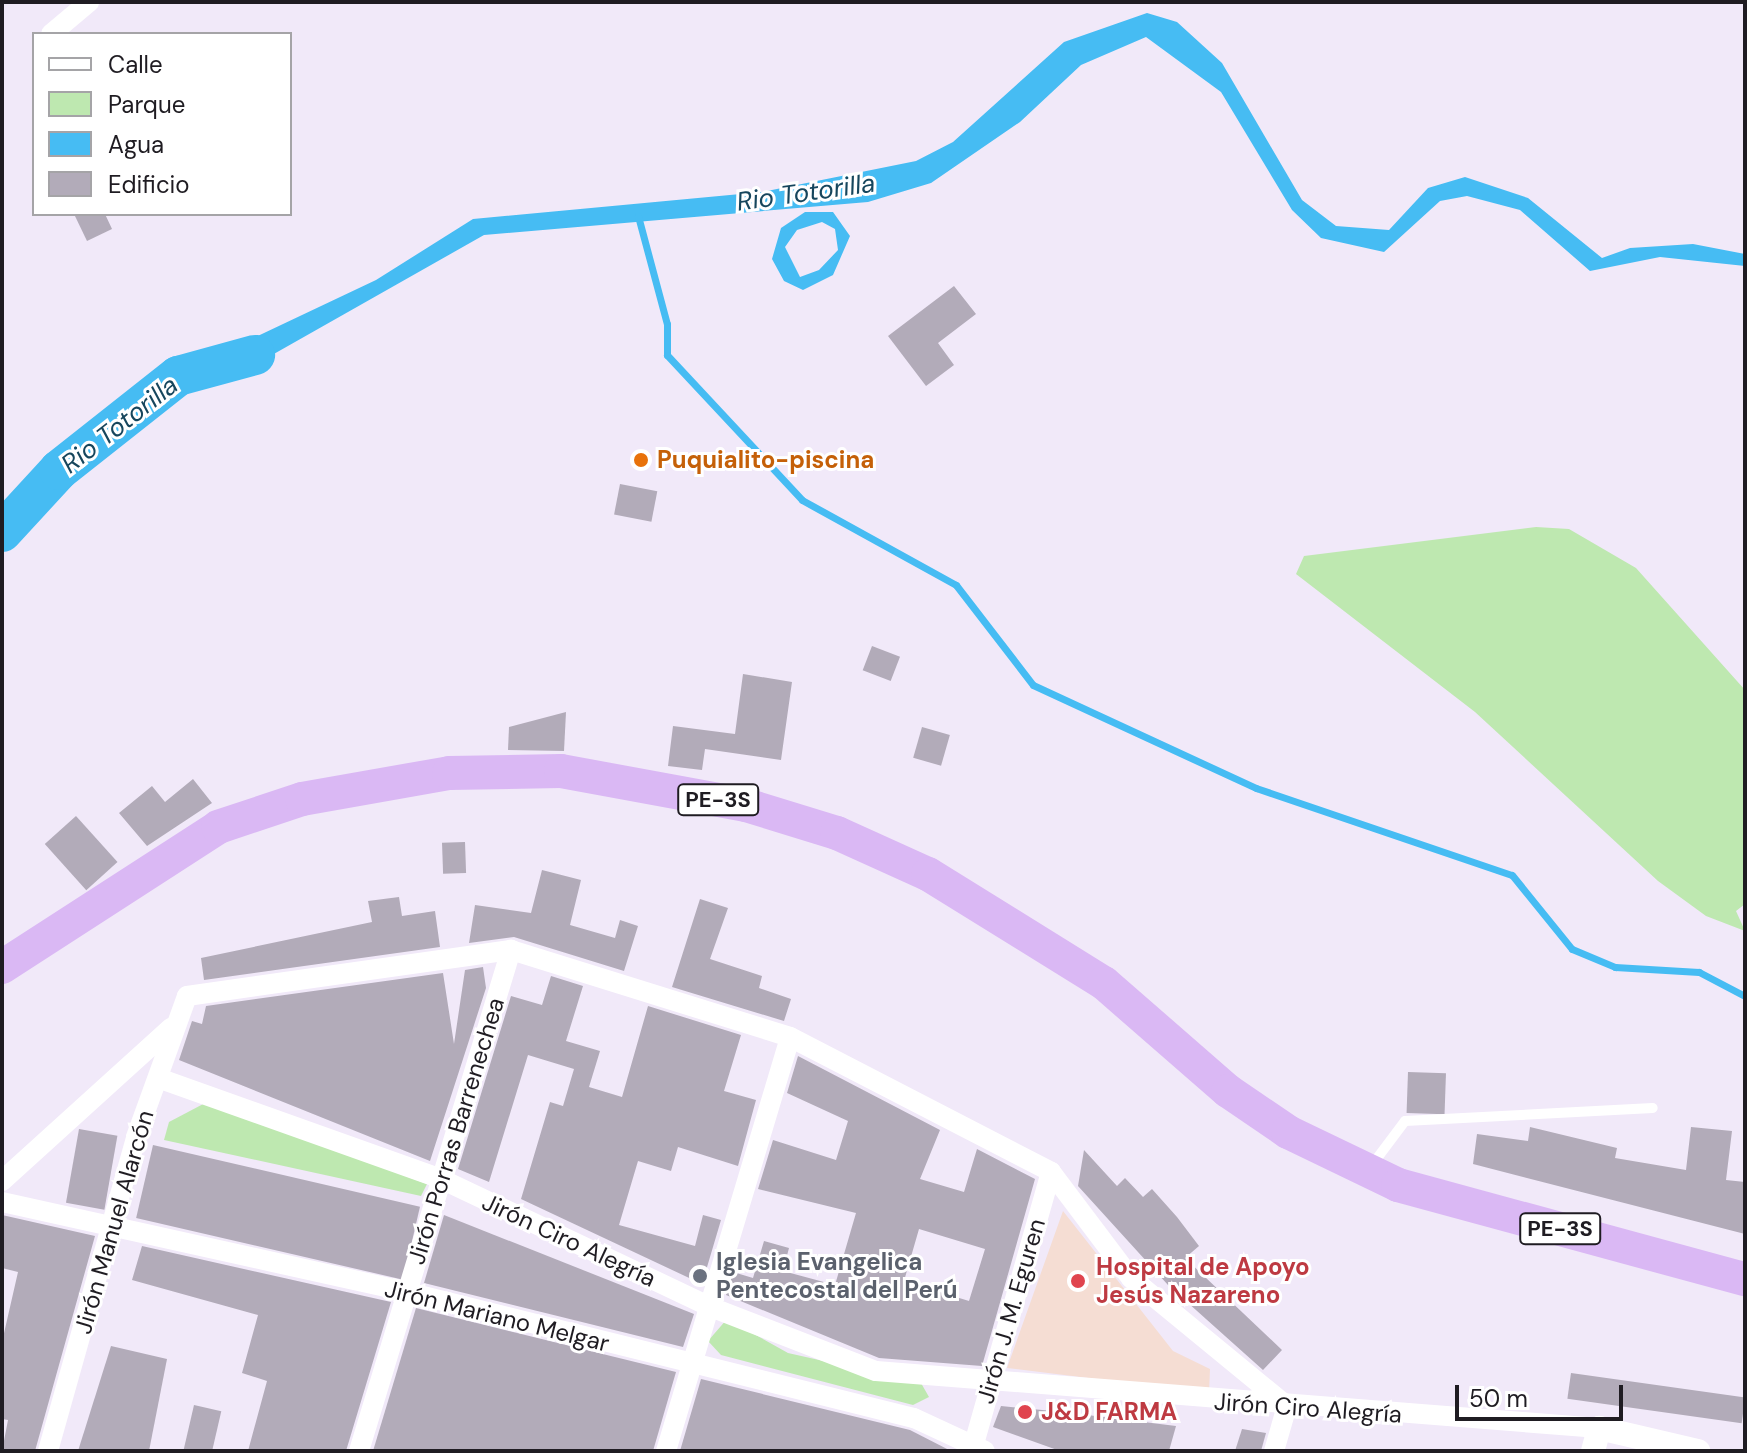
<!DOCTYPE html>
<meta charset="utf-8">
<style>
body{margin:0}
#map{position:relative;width:1747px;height:1453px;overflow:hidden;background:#f1e9f9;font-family:"DM Sans",sans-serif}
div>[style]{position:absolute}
.medical>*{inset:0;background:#f5ddd3}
.green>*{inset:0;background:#bee8b0}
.water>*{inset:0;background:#46bcf3}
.stream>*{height:7px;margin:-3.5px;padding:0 3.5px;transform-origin:3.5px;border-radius:3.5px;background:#46bcf3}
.river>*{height:40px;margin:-20px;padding:0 20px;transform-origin:20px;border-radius:20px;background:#46bcf3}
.building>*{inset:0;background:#b2abb9;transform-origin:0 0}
.service>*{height:10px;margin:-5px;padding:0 5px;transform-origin:5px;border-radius:5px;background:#fff}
.minor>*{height:20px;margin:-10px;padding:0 10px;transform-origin:10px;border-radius:10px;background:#fff}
.tertiary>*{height:24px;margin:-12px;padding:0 12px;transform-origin:12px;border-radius:12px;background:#fff}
.trunk>*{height:34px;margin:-17px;padding:0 17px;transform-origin:17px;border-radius:17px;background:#dab8f4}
.dots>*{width:22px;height:22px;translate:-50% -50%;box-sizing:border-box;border:4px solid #fff;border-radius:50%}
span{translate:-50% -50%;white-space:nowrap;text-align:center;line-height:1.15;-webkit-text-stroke:6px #fff;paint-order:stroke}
.shield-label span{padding:2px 6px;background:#fff;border:2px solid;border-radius:6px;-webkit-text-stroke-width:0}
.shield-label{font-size:22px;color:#1f1c22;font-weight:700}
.food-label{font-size:24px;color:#c56008;font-weight:700}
.left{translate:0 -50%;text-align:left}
.street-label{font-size:24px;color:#1f1c22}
.worship-label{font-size:24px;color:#5b616d;font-weight:700}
.health-label{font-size:24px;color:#be3a42;font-weight:700}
.water-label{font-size:26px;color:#16465d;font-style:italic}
.frame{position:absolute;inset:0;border:4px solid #1f1c22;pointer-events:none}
.legend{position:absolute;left:32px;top:32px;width:260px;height:184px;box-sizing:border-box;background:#fff;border:2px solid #a5a4a7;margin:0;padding:10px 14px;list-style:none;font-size:24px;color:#1f1c22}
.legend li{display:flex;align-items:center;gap:16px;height:40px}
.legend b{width:40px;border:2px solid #a5a4a7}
.scale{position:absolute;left:1455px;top:1385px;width:168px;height:36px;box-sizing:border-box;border:4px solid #1f1c22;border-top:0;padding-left:10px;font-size:24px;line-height:28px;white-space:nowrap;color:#1f1c22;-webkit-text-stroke:6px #fff;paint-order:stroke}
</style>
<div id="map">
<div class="medical">
<i style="clip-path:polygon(1063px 1211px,1173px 1351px,1210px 1369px,1209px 1393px,1007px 1368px)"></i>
</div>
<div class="green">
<i style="clip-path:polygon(1536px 527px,1569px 529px,1636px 568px,1745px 690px,1745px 904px,1736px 911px,1745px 931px,1706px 916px,1658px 881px,1475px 712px,1296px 574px,1304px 556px)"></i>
<i style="clip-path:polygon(207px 1102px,427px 1184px,421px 1196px,164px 1140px,169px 1122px)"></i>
<i style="clip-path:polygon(727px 1319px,788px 1353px,921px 1383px,929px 1397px,913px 1405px,721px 1355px,708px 1341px)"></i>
</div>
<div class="water">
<i style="clip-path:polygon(1147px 13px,1177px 22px,1222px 63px,1302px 200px,1336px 226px,1389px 230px,1428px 188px,1465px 177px,1528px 198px,1602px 258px,1630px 248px,1693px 244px,1745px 254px,1745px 266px,1660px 257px,1590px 271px,1520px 210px,1467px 196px,1440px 201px,1384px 252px,1321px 238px,1292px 210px,1221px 92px,1146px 37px,1081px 65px,1020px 122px,931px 183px,868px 202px,484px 235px,265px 359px,212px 379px,201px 363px,376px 280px,473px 219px,762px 192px,916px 161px,953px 142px,1064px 42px)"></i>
<i style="clip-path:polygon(evenodd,805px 212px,833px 212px,850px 236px,833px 275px,803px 290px,784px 281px,772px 259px,781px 228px,805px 212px,822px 222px,835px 229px,838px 250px,819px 270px,800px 277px,785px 247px,797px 230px,822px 222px)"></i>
</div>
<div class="stream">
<i style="left:638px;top:216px;width:112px;rotate:75deg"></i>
<i style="left:667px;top:324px;width:31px;rotate:90deg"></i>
<i style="left:667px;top:355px;width:198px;rotate:47deg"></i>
<i style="left:802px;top:500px;width:176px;rotate:28.9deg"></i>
<i style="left:956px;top:585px;width:126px;rotate:52.4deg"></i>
<i style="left:1033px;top:685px;width:246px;rotate:24.8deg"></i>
<i style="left:1256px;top:788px;width:270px;rotate:18.8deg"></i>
<i style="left:1512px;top:875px;width:95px;rotate:51deg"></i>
<i style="left:1572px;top:949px;width:47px;rotate:22.7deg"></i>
<i style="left:1615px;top:967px;width:84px;rotate:3.4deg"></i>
<i style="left:1699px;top:972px;width:52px;rotate:27.6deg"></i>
</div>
<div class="river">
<i style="left:2px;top:532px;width:84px;rotate:-47.4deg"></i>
<i style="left:59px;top:470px;width:152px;rotate:-38.3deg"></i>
<i style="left:178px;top:376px;width:80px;rotate:-15.3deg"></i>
</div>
<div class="building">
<i style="clip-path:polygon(74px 214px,105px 214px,112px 229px,87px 241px)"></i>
<i style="clip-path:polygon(954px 286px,976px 314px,938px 343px,954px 365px,926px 386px,888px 336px)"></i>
<i style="left:620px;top:484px;width:38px;height:31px;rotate:11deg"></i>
<i style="left:872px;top:646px;width:30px;height:26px;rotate:21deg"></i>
<i style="clip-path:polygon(743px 674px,792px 682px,781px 760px,705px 749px,702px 770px,668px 766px,673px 726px,735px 734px)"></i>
<i style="clip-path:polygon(566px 712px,564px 751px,508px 750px,509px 727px)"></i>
<i style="left:922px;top:727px;width:29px;height:32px;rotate:16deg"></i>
<i style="clip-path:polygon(193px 779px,212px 803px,147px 846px,119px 813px,152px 786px,165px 802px)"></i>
<i style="left:76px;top:816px;width:62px;height:42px;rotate:48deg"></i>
<i style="left:465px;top:842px;width:31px;height:23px;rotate:88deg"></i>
<i style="clip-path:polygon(542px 870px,581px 880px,570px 925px,615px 938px,620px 920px,638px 926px,624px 971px,514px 937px,469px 943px,475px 905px,531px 913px)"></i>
<i style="clip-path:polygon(399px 897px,402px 916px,435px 911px,440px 947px,204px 980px,201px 958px,372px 922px,368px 901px)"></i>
<i style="clip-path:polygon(700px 899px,728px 908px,710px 959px,762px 976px,759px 988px,791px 999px,784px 1021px,672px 987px)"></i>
<i style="clip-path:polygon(483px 967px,486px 988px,430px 1161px,179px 1060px,192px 1021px,202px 1024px,206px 1006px,443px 973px,454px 1044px,465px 970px)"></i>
<i style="clip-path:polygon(551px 976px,583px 986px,566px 1041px,600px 1051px,589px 1087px,622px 1097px,648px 1006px,741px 1035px,724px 1091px,756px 1100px,738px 1166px,678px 1147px,671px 1171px,638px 1161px,619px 1225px,695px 1246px,703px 1215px,721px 1220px,702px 1284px,521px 1199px,550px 1102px,563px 1106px,574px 1069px,528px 1055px,489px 1182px,458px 1169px,511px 996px,542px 1005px)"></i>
<i style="clip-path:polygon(evenodd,798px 1056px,940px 1130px,920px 1179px,964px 1192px,977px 1149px,1035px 1179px,982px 1366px,879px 1358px,726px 1295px,733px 1272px,753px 1278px,764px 1241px,789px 1248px,783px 1271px,835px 1285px,856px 1213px,758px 1189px,773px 1140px,836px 1160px,848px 1121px,787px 1093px,798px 1056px,919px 1229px,985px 1249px,969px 1301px,904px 1281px,919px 1229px)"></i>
<i style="left:1408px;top:1072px;width:38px;height:41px;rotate:2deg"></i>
<i style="clip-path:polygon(1530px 1127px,1617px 1148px,1615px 1158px,1686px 1170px,1691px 1127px,1732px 1131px,1726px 1180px,1745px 1182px,1745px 1234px,1473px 1164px,1477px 1134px,1528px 1141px)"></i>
<i style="left:79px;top:1129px;width:39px;height:75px;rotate:10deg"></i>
<i style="left:153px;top:1145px;width:274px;height:75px;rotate:13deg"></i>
<i style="clip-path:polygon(1084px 1150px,1117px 1186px,1125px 1178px,1143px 1197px,1152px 1189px,1177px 1217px,1199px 1246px,1185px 1258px,1282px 1350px,1263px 1370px,1168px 1285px,1078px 1186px)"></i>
<i style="clip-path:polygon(2px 1215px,95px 1236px,35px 1451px,2px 1451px,8px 1420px,2px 1419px,2px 1342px,18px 1272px,2px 1268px)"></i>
<i style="clip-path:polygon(444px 1215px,694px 1314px,683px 1347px,424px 1283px)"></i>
<i style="clip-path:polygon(142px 1246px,391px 1302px,346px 1451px,248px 1451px,267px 1381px,242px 1373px,258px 1315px,132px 1280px)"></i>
<i style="clip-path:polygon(416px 1308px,676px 1372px,653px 1451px,373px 1451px)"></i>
<i style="clip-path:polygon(111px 1346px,167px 1359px,149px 1451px,78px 1451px)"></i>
<i style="left:1571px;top:1373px;width:176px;height:26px;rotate:8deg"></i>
<i style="clip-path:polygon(701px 1379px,910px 1430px,951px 1451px,680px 1451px)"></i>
<i style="left:194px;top:1405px;width:28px;height:47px;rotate:13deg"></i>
<i style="clip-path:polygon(1001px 1406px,1063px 1412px,1176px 1426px,1169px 1451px,1060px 1451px,993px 1427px)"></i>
<i style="clip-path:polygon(1242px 1429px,1266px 1433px,1261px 1451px,1235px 1451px)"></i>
</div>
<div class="service">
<i style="left:1372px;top:1165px;width:55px;rotate:-53.1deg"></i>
<i style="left:1405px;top:1121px;width:248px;rotate:-3deg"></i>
</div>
<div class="minor">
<i style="left:51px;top:34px;width:50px;rotate:-40.1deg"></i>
<i style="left:158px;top:1078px;width:300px;rotate:19.6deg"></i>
<i style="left:441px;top:1179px;width:296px;rotate:25.4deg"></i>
<i style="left:708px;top:1306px;width:180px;rotate:21.2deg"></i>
<i style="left:876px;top:1371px;width:725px;rotate:4.51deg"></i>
<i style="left:2px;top:1181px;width:228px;rotate:-42.2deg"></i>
<i style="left:2px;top:1202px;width:415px;rotate:12.5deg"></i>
<i style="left:407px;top:1292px;width:522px;rotate:13.96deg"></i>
<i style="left:914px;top:1418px;width:78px;rotate:24.9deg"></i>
<i style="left:48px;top:1451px;width:326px;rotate:-74.3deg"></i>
<i style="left:136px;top:1137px;width:150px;rotate:-70.1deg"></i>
<i style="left:187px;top:996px;width:327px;rotate:-8.1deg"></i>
<i style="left:511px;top:950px;width:292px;rotate:17.3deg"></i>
<i style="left:790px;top:1037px;width:294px;rotate:27.3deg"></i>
<i style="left:1051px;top:1172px;width:133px;rotate:53deg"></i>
<i style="left:1131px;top:1278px;width:202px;rotate:39.4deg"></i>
<i style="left:1287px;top:1406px;width:47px;rotate:106.1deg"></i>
<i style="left:359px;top:1451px;width:524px;rotate:-73.12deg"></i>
<i style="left:666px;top:1451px;width:432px;rotate:-73.3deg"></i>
<i style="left:972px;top:1451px;width:290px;rotate:-74.2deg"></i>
</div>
<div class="tertiary">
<i style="left:1593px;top:1451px;width:24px;rotate:-75deg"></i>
<i style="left:1599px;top:1428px;width:102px;rotate:13.1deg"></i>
</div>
<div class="trunk">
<i style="left:2px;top:967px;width:257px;rotate:-32.9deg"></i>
<i style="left:218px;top:827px;width:89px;rotate:-18.4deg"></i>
<i style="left:302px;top:799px;width:149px;rotate:-10deg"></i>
<i style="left:449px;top:773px;width:112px;rotate:-1deg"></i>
<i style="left:561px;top:771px;width:188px;rotate:10.4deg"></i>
<i style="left:746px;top:805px;width:95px;rotate:17.1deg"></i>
<i style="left:837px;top:833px;width:100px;rotate:24.3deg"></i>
<i style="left:928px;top:874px;width:207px;rotate:31.8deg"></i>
<i style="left:1104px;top:983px;width:164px;rotate:41.1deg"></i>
<i style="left:1228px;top:1091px;width:73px;rotate:34.3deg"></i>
<i style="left:1288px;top:1132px;width:122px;rotate:25.7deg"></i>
<i style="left:1398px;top:1185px;width:360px;rotate:15.2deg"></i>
</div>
<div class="dots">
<i style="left:641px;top:460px;background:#e8710a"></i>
<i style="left:700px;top:1276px;background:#6b7280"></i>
<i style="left:1078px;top:1281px;background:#e0444e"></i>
<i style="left:1025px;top:1412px;background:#e0444e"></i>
</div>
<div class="shield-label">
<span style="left:718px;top:800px">PE-3S</span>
<span style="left:1560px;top:1229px">PE-3S</span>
</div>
<div class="food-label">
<span class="left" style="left:657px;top:460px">Puquialito-piscina</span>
</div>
<div class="street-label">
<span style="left:456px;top:1131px;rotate:-73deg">Jirón Porras Barrenechea</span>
<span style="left:114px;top:1222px;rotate:-74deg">Jirón Manuel Alarcón</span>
<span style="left:569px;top:1240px;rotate:25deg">Jirón Ciro Alegría</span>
<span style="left:1011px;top:1311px;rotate:-74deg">Jirón J. M. Eguren</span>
<span style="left:497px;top:1316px;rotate:14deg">Jirón Mariano Melgar</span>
<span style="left:1308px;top:1408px;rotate:4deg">Jirón Ciro Alegría</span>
</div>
<div class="worship-label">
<span class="left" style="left:716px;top:1276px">Iglesia Evangelica<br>Pentecostal del Perú</span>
</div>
<div class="health-label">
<span class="left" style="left:1096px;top:1281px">Hospital de Apoyo<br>Jesús Nazareno</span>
<span class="left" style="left:1041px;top:1412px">J&amp;D FARMA</span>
</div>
<div class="water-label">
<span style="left:806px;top:193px;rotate:-8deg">Rio Totorilla</span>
<span style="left:120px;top:425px;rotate:-38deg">Rio Totorilla</span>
</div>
<div class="frame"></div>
<ul class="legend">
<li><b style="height:10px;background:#fff"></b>Calle</li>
<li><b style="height:22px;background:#bee8b0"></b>Parque</li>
<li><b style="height:22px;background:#46bcf3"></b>Agua</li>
<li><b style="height:22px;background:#b2abb9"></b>Edificio</li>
</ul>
<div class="scale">50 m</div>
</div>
